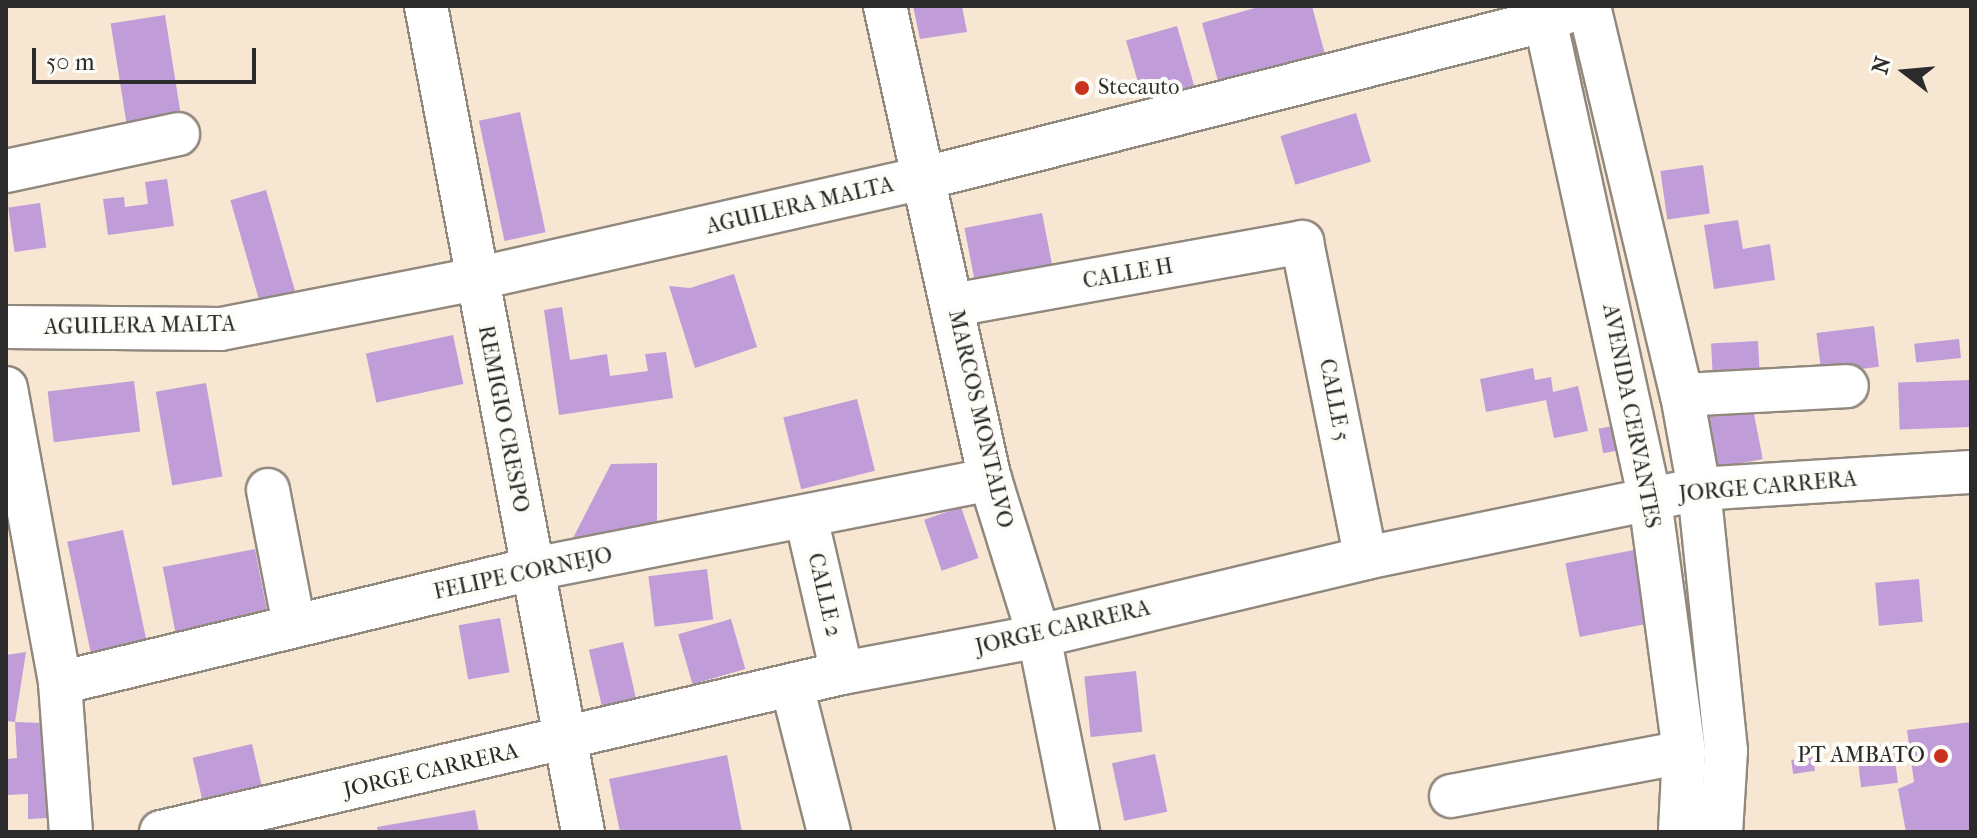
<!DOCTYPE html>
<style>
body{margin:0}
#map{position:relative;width:1977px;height:838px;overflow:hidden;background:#f7e6d2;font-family:"IM FELL French Canon",serif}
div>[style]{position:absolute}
.building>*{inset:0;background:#c09dd9;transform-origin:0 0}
.roads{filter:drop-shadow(2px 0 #91887e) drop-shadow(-2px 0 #91887e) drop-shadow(0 2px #91887e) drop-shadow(0 -2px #91887e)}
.minor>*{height:42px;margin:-21px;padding:0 21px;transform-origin:21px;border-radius:21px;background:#fff}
.dots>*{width:22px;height:22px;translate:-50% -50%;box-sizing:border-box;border:4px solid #fdfcf7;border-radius:50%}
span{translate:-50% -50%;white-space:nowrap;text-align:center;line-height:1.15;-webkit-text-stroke:8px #fdfcf7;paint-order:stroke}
.poi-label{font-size:22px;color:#2b2b2b}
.left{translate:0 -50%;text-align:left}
.right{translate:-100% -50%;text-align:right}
.street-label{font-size:22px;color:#2b2b2b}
.frame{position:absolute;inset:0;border:8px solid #2b2b2b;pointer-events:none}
.north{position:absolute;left:1865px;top:32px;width:80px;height:80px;-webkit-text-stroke:6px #fdfcf7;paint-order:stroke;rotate:286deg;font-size:22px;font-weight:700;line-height:32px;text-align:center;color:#2b2b2b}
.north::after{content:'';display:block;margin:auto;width:28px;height:36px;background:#2b2b2b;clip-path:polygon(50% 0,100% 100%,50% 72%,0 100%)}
.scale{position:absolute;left:32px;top:48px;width:224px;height:36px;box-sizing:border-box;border:4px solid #2b2b2b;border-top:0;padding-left:10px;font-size:24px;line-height:28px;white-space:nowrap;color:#2b2b2b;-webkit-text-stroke:6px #fdfcf7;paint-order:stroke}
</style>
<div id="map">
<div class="building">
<i style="clip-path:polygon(913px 6px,962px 6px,967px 32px,920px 39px)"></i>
<i style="clip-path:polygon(1262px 6px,1312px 6px,1327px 62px,1221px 92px,1202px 23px)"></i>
<i style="left:165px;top:15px;width:103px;height:55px;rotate:81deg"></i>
<i style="left:1177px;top:26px;width:63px;height:53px;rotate:74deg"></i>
<i style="left:520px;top:112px;width:123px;height:42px;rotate:78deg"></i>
<i style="left:1356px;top:113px;width:51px;height:79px;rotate:73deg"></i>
<i style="left:1703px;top:165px;width:49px;height:43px;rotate:82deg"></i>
<i style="clip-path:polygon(167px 179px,174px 226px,108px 235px,103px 199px,124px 197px,125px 207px,148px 204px,145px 182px)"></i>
<i style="left:266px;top:190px;width:107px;height:37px;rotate:74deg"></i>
<i style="left:40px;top:203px;width:45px;height:32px;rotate:82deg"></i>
<i style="left:1042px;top:213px;width:61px;height:79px;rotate:79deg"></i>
<i style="clip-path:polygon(1738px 220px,1743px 249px,1770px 244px,1775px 280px,1714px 289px,1704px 225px)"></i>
<i style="clip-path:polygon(734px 274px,757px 347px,695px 368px,669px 286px,690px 288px)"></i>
<i style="clip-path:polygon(562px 307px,570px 360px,607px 354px,610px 376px,648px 371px,645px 354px,666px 352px,673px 398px,559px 415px,544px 310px)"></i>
<i style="left:1874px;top:326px;width:41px;height:58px;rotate:83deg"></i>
<i style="left:453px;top:335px;width:50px;height:89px;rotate:78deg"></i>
<i style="left:1959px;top:339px;width:19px;height:45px;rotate:84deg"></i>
<i style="left:1758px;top:341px;width:40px;height:47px;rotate:87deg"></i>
<i style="clip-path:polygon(1533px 368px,1535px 380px,1551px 377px,1553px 392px,1578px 386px,1588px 431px,1554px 438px,1546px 400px,1486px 412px,1480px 379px)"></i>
<i style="left:1969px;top:380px;width:47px;height:71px;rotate:88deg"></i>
<i style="left:134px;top:381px;width:51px;height:87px;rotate:83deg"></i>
<i style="left:206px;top:383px;width:95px;height:51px;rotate:80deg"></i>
<i style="left:857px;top:399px;width:74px;height:76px;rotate:76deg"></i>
<i style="left:1753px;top:409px;width:51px;height:45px;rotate:79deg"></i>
<i style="left:1623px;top:424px;width:25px;height:25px;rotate:79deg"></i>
<i style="clip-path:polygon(657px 463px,657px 541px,571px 542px,611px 464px)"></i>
<i style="left:961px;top:507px;width:54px;height:39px;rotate:71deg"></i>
<i style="left:123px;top:530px;width:115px;height:57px;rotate:78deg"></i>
<i style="left:255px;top:549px;width:74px;height:94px;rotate:79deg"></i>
<i style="left:1639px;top:549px;width:75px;height:75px;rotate:79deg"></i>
<i style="left:707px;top:569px;width:51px;height:59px;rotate:83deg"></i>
<i style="left:1919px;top:579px;width:43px;height:44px;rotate:85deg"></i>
<i style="left:500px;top:618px;width:55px;height:42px;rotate:80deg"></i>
<i style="left:731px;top:619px;width:52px;height:55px;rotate:74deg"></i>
<i style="left:623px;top:642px;width:59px;height:35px;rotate:77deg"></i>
<i style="clip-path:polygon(26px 652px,15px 722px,44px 723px,47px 818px,28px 819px,28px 794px,6px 795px,6px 759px,17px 758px,15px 722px,6px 721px,6px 655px)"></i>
<i style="left:1136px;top:671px;width:61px;height:52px;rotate:84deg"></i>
<i style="clip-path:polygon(1971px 722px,1971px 832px,1906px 832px,1898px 789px,1914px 782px,1907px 730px)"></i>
<i style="left:1893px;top:743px;width:40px;height:37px;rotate:83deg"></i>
<i style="left:252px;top:744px;width:44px;height:61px;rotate:77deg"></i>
<i style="left:1155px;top:754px;width:59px;height:44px;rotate:78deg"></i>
<i style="clip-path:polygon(727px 755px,742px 832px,620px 832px,609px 779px)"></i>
<i style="left:1813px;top:757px;width:14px;height:22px;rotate:82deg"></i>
<i style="clip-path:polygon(475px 810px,479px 832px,378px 832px,377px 827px)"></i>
</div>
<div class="roads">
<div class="minor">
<i style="left:426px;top:6px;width:841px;rotate:79.24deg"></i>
<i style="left:885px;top:6px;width:485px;rotate:77.5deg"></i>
<i style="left:990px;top:479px;width:164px;rotate:72.7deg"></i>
<i style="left:1039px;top:636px;width:200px;rotate:78.7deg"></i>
<i style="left:1542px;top:6px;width:506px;rotate:77.67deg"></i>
<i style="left:1650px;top:500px;width:254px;rotate:82.3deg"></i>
<i style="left:1684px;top:752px;width:80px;rotate:92.9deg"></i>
<i style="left:1589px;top:6px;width:400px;rotate:76.6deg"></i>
<i style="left:1682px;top:395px;width:96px;rotate:79.7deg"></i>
<i style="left:1699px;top:489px;width:263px;rotate:84.1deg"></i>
<i style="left:1726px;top:751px;width:81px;rotate:93.5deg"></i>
<i style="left:6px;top:171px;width:176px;rotate:-12.1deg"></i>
<i style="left:953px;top:305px;width:355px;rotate:-10.2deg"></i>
<i style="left:1302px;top:242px;width:322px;rotate:78.6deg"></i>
<i style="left:6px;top:327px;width:215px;rotate:0.5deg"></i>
<i style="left:221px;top:329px;width:259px;rotate:-11.1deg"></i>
<i style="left:475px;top:279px;width:461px;rotate:-12.7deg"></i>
<i style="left:925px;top:178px;width:642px;rotate:-14.25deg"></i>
<i style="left:1547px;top:20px;width:37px;rotate:-22deg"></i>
<i style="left:6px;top:388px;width:300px;rotate:79.6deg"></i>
<i style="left:60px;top:683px;width:149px;rotate:85.8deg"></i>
<i style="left:1682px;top:395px;width:165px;rotate:-3.1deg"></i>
<i style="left:268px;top:490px;width:137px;rotate:79.1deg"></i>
<i style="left:806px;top:517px;width:160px;rotate:77deg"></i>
<i style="left:60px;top:683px;width:487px;rotate:-13.6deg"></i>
<i style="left:533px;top:569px;width:466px;rotate:-11.1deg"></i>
<i style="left:792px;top:686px;width:151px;rotate:75.8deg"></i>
<i style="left:1451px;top:796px;width:237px;rotate:-10.7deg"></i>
<i style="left:161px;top:832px;width:699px;rotate:-13.14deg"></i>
<i style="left:842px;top:673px;width:200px;rotate:-10.6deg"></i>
<i style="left:1039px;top:636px;width:336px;rotate:-13.4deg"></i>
<i style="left:1366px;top:558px;width:340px;rotate:-11.7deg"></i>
<i style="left:1699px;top:489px;width:273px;rotate:-3.6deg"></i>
</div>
</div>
<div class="dots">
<i style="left:1082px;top:88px;background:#c8321e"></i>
<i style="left:1941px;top:756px;background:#c8321e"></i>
</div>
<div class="poi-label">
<span class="left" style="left:1098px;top:88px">Stecauto</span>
<span class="right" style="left:1925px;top:756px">PT AMBATO</span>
</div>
<div class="street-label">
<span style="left:800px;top:206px;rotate:-13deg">AGUILERA MALTA</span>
<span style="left:1128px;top:274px;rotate:-10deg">CALLE H</span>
<span style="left:140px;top:326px;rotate:-1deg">AGUILERA MALTA</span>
<span style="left:1334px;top:400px;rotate:79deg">CALLE 5</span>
<span style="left:1631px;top:416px;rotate:79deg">AVENIDA CERVANTES</span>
<span style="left:503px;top:419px;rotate:79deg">REMIGIO CRESPO</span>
<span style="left:980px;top:419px;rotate:77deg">MARCOS MONTALVO</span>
<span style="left:1768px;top:487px;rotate:-5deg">JORGE CARRERA</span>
<span style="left:523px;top:574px;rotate:-12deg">FELIPE CORNEJO</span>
<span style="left:824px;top:595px;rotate:77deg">CALLE 2</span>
<span style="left:1063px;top:628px;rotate:-13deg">JORGE CARRERA</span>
<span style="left:431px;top:771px;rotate:-13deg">JORGE CARRERA</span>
</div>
<div class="frame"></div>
<div class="north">N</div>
<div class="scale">50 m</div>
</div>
